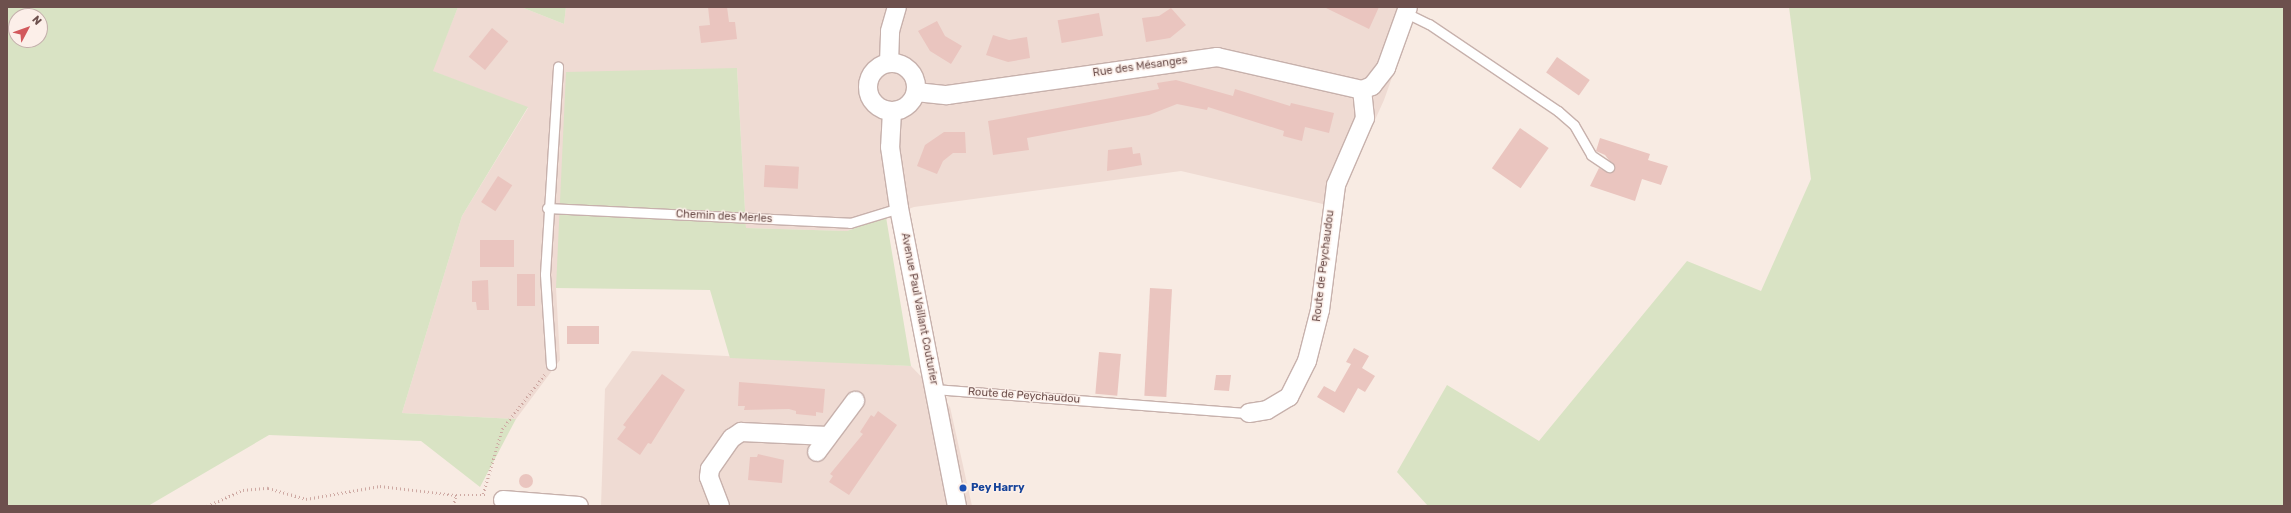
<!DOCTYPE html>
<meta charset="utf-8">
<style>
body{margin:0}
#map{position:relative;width:2291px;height:513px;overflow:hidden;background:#f8ebe3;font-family:Rubik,sans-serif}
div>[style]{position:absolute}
.residential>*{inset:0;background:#efdbd3}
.green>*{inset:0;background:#d9e3c4}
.building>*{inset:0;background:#eac5bf;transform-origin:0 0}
.round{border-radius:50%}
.path>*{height:2.5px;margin-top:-1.25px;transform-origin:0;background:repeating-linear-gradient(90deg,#cea9a3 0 1px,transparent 0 4px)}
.roads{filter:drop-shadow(1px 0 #c7b1ac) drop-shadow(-1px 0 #c7b1ac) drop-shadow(0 1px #c7b1ac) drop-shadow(0 -1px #c7b1ac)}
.lane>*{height:9px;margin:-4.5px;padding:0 4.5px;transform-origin:4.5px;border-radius:4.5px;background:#fff}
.street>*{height:18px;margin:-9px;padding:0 9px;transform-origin:9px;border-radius:9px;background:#fff}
.street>.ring{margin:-9px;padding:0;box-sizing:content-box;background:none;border:18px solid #fff;border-radius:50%}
.dots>*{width:11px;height:11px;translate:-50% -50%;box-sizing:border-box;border:2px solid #fcefe9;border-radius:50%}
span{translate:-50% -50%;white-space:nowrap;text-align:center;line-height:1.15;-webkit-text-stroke:3px #fcefe9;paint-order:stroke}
.street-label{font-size:11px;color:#6d504d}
.transit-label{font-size:11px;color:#164399;font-weight:700}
.left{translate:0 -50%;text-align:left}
.frame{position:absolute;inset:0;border:8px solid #6d504d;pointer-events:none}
.north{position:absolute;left:8px;top:8px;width:40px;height:40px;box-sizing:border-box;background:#fcefe9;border:1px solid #c3afab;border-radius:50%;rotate:49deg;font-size:11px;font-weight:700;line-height:16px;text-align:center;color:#6d504d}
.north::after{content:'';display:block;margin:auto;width:14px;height:18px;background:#d2595c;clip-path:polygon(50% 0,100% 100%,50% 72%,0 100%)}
</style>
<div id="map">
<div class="residential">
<i style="clip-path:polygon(458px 7px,521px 7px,564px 24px,566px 7px,1417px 7px,1384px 100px,1345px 186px,1340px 208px,1181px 171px,914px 207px,847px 231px,746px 228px,737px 68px,556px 288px,560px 360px,516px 419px,402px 413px,462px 216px,528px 108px,432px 71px)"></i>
<i style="clip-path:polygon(632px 351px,911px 366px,950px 407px,972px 506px,601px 506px,605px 389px)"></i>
</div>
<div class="green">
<i style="clip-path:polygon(evenodd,7px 7px,458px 7px,433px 71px,528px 107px,462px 216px,402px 413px,516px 419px,480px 487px,421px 441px,269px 435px,148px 506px,7px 506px,7px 7px,16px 16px,40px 16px,40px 40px,16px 40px,16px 16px)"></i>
<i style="clip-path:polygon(521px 7px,566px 7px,564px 24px)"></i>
<i style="clip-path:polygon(1789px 7px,2284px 7px,2284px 506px,1428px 506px,1397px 472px,1447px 385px,1539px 441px,1687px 261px,1761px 291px,1811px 179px)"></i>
<i style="clip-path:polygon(737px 68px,746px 228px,847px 231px,886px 217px,911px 366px,730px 358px,710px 290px,556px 288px,566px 72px)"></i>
</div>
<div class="building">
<i style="clip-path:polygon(708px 7px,727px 7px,729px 22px,735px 22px,737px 39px,701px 43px,699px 26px,710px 25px)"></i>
<i style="clip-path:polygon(1324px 7px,1379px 7px,1369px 29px)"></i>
<i style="clip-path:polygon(1171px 8px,1186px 25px,1170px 38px,1146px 42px,1142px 18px,1159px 16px)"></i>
<i style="left:1099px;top:13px;width:23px;height:42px;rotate:80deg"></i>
<i style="clip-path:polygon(937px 21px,945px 36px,962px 46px,951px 64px,930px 51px,918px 31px)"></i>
<i style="left:492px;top:28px;width:21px;height:37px;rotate:39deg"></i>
<i style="clip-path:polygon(993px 35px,1009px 40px,1027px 37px,1030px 58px,1008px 62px,986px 55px)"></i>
<i style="left:1557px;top:57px;width:40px;height:19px;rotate:35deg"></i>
<i style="clip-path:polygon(1176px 80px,1233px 96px,1235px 89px,1290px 106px,1291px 103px,1334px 113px,1329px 133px,1305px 127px,1302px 141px,1283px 136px,1284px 131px,1208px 107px,1207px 110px,1177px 104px,1149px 115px,1027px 138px,1029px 150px,993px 155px,988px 121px,1159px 89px,1157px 83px)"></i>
<i style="left:1520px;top:128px;width:35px;height:49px;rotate:35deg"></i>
<i style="clip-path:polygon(944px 132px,965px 132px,966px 153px,953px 153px,943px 161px,937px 174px,917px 166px,925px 145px)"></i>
<i style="clip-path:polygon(1600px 138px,1650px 154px,1648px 160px,1668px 166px,1661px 185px,1642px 179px,1635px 201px,1590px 186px,1599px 168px,1609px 173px,1615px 168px,1605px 155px,1596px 151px)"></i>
<i style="clip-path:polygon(1132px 147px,1133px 154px,1140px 153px,1142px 165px,1107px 171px,1108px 150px)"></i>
<i style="left:765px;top:165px;width:34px;height:22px;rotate:3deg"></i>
<i style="left:498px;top:176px;width:17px;height:31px;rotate:33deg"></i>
<i style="left:514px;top:240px;width:27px;height:34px;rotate:90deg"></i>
<i style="left:517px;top:274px;width:18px;height:32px"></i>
<i style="clip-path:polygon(488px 280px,489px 310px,477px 310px,476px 302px,472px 302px,472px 281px)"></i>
<i style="left:1150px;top:288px;width:22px;height:108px;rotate:3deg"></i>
<i style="left:567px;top:326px;width:32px;height:18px"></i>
<i style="clip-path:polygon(1354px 348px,1369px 356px,1362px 368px,1375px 376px,1365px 392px,1358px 388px,1344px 413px,1317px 397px,1324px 386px,1335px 392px,1351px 364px,1346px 362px)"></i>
<i style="left:1099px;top:352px;width:22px;height:42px;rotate:5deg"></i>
<i style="clip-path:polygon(662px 374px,685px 390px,651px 444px,648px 443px,640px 455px,617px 439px,626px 427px,623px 425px)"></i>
<i style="clip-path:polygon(1216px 375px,1231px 375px,1229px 391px,1214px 390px)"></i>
<i style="clip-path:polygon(739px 382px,825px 389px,823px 413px,816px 412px,816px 416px,796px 414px,796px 411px,789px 409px,744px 410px,745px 406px,738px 406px)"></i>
<i style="clip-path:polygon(878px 411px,897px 425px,849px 495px,829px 482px,833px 476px,830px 474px,863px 434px,860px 432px,871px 415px,874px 417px)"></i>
<i style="clip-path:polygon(758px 454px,784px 460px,782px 483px,748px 480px,750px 457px,757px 457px)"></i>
<i class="round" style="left:519px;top:474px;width:14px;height:14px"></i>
</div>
<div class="path">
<i style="left:483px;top:494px;width:68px;rotate:-73.7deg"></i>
<i style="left:502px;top:429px;width:70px;rotate:-52deg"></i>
<i style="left:207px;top:506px;width:39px;rotate:-24deg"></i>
<i style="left:243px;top:490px;width:25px;rotate:-5deg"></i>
<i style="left:268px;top:488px;width:40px;rotate:16deg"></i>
<i style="left:306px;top:499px;width:75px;rotate:-10deg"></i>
<i style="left:380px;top:486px;width:77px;rotate:6.8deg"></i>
<i style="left:456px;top:495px;width:32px"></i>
<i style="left:453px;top:506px;width:11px;rotate:-75deg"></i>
</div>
<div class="roads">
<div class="lane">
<i style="left:1406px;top:13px;width:25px;rotate:26deg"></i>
<i style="left:1429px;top:24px;width:156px;rotate:34deg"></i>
<i style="left:1558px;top:111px;width:21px;rotate:41deg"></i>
<i style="left:1574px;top:125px;width:34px;rotate:60deg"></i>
<i style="left:1591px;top:155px;width:22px;rotate:34deg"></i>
<i style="left:547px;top:208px;width:303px;rotate:2.8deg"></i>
<i style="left:850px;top:223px;width:51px;rotate:-17deg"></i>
<i style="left:551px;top:365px;width:91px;rotate:-93.8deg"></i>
<i style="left:545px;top:274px;width:208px;rotate:-86.4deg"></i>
<i style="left:934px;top:389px;width:316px;rotate:4.4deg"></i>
</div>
<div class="street">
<i style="left:889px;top:63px;width:32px;rotate:-88deg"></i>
<i style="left:890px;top:31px;width:25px;rotate:-74deg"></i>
<i class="ring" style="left:868px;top:63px;width:30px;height:30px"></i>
<i style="left:1362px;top:90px;width:11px;rotate:-22deg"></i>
<i style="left:1372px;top:86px;width:23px;rotate:-52deg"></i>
<i style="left:1386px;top:68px;width:65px;rotate:-70.2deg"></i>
<i style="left:916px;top:92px;width:31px;rotate:6deg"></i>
<i style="left:947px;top:95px;width:273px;rotate:-8deg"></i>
<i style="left:1217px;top:57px;width:149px;rotate:12.8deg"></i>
<i style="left:892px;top:111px;width:36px;rotate:93deg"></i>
<i style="left:890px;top:147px;width:62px;rotate:81.6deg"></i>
<i style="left:899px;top:208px;width:304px;rotate:79deg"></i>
<i style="left:1249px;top:413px;width:18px;rotate:-9deg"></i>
<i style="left:1267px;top:410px;width:26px;rotate:-31deg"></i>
<i style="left:1289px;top:397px;width:40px;rotate:-63.4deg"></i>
<i style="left:1307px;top:361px;width:53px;rotate:-75.7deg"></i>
<i style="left:1320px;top:310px;width:126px;rotate:-82.7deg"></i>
<i style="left:1336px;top:185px;width:73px;rotate:-66.6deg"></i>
<i style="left:1365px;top:118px;width:28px;rotate:-96deg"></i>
<i style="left:817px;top:452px;width:64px;rotate:-53.3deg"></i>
<i style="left:503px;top:500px;width:76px;rotate:4.5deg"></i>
<i style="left:720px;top:506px;width:31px;rotate:-111deg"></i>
<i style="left:709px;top:477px;width:8px;rotate:-83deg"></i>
<i style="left:710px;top:469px;width:38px;rotate:-55deg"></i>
<i style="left:732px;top:438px;width:11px;rotate:-34deg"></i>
<i style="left:741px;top:432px;width:87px;rotate:2.6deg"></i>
</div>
</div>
<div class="dots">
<i style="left:963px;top:488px;background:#1a4fb4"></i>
</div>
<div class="street-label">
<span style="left:1140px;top:67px;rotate:-8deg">Rue des Mésanges</span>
<span style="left:724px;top:217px;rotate:3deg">Chemin des Merles</span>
<span style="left:1324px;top:266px;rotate:-83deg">Route de Peychaudou</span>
<span style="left:919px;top:309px;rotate:79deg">Avenue Paul Vaillant Couturier</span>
<span style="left:1024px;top:396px;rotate:4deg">Route de Peychaudou</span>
</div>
<div class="transit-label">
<span class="left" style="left:971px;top:488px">Pey Harry</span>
</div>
<div class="frame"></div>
<div class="north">N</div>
</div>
